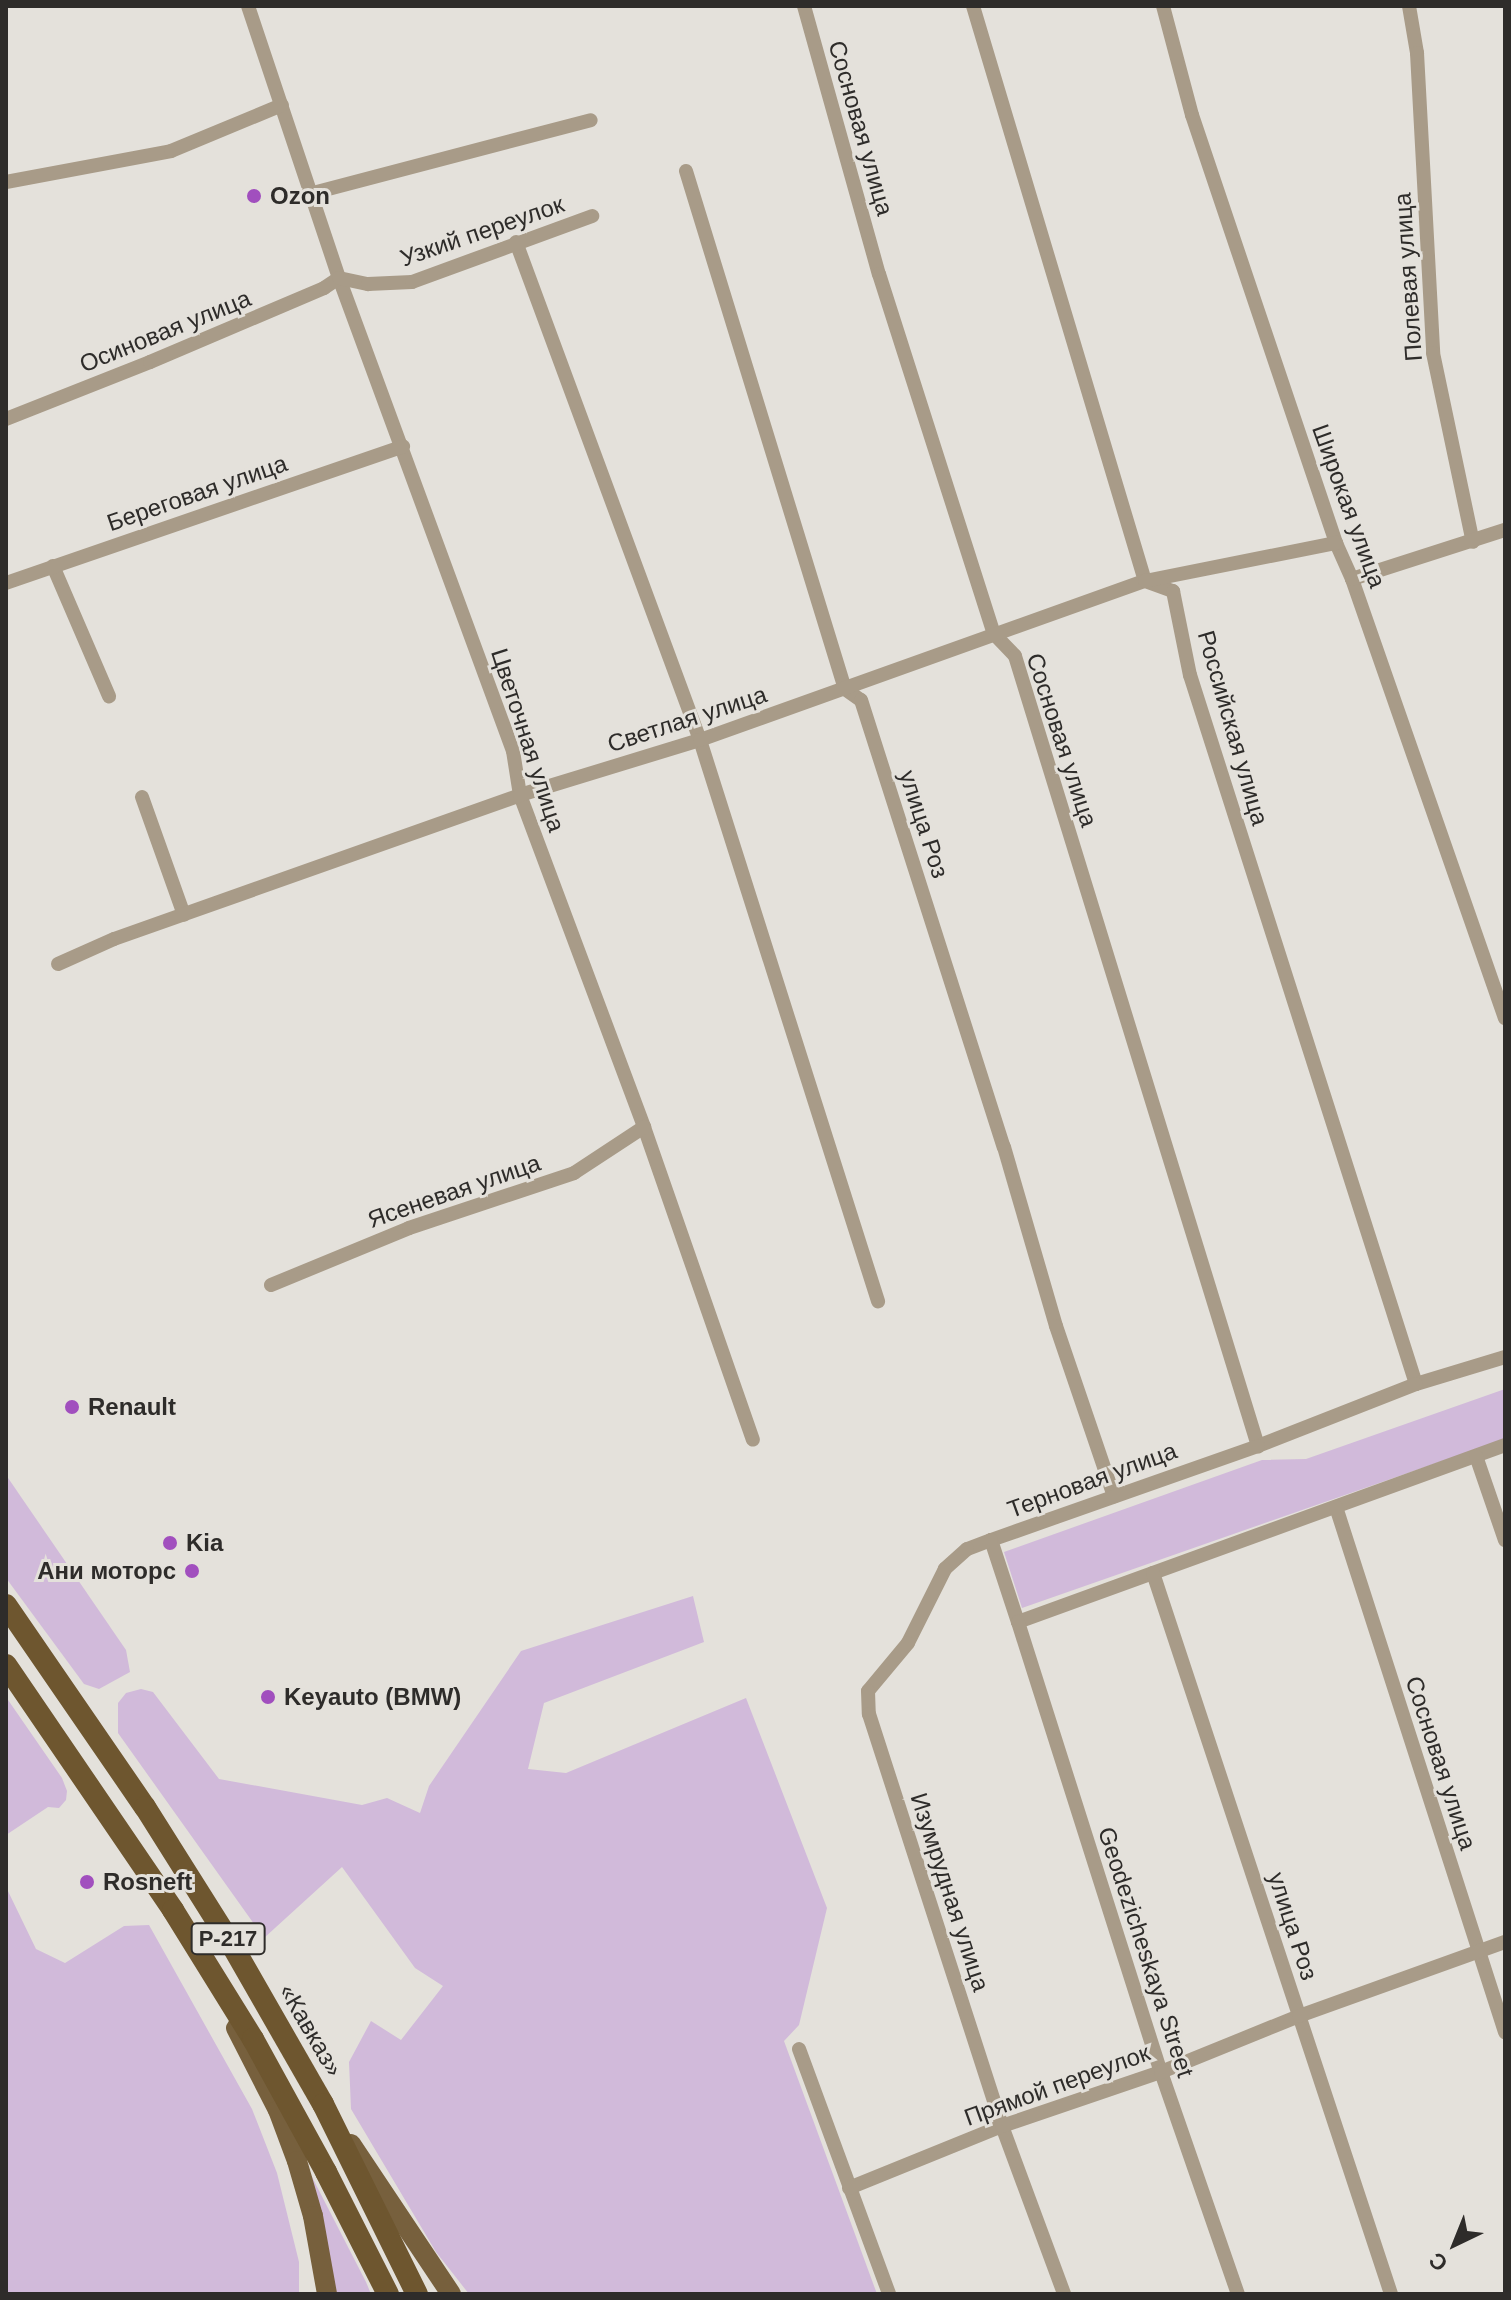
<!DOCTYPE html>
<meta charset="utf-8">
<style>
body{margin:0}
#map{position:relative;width:1511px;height:2300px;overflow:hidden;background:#e4e1db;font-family:Helvetica,sans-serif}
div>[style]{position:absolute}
.green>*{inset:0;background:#d1bada}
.minor>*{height:14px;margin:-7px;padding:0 7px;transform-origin:7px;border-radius:7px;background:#a89b88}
.primary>*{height:20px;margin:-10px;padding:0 10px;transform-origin:10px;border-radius:10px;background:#77603d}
.trunk>*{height:22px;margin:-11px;padding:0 11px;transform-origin:11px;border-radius:11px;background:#6e562f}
.dots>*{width:22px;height:22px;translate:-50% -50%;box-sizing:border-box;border:4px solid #e4e1db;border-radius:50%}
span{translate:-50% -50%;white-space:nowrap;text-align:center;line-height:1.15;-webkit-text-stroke:6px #e4e1db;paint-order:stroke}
.shield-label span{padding:2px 6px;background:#e4e1db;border:2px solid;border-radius:6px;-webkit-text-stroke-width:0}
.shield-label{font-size:22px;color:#2e2c2a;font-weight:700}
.street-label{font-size:24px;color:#2e2c2a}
.poi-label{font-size:24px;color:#2e2c2a;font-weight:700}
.left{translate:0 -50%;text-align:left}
.right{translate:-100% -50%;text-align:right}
.frame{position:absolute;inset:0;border:8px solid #2e2c2a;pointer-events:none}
.north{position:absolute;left:1415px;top:2204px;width:80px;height:80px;-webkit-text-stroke:6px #e4e1db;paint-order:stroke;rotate:223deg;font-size:22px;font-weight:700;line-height:32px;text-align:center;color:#2e2c2a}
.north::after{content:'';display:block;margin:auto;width:28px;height:36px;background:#2e2c2a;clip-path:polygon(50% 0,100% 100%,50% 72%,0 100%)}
</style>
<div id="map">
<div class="green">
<i style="clip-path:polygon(1505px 1389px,1505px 1439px,1022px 1608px,1004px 1552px,1262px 1460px,1306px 1459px)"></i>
<i style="clip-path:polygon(6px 1475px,126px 1650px,130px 1672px,99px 1689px,84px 1684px,6px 1578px)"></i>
<i style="clip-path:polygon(693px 1596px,704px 1642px,544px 1703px,528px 1769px,566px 1773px,746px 1698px,827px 1908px,799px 2025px,784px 2041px,877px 2294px,469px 2294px,436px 2252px,351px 2109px,349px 2062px,371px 2021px,401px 2040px,443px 1986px,415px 1968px,342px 1867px,264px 1938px,118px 1733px,118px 1703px,126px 1693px,141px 1689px,153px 1692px,219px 1779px,362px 1805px,387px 1798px,420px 1813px,429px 1786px,521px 1651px)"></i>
<i style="clip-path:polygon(6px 1697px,62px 1778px,67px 1791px,66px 1800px,59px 1808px,48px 1807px,6px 1835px)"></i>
<i style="clip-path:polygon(6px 1887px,36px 1949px,65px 1963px,124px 1926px,149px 1925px,252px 2109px,277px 2173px,299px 2262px,299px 2294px,6px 2294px)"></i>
<i style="clip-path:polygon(311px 2175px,366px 2282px,371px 2294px,335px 2294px)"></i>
</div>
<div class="minor">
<i style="left:248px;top:6px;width:287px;rotate:71.5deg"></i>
<i style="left:339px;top:278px;width:504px;rotate:69.8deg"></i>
<i style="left:513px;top:751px;width:45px;rotate:81deg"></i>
<i style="left:520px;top:795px;width:354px;rotate:69.5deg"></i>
<i style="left:644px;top:1127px;width:331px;rotate:70.8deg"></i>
<i style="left:804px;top:6px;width:278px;rotate:74.4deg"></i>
<i style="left:879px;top:274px;width:378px;rotate:72.3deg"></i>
<i style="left:994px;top:634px;width:30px;rotate:46deg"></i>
<i style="left:1015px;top:656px;width:827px;rotate:72.9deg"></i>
<i style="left:973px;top:6px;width:600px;rotate:73.35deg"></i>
<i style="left:1145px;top:581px;width:30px;rotate:20deg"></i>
<i style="left:1173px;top:591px;width:86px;rotate:78.6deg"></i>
<i style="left:1190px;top:675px;width:744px;rotate:72.32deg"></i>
<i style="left:1163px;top:6px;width:113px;rotate:75.1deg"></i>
<i style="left:1192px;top:115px;width:452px;rotate:71.4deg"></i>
<i style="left:1336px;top:543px;width:39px;rotate:66deg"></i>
<i style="left:1352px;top:579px;width:465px;rotate:70.8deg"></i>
<i style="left:1409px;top:6px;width:48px;rotate:80.3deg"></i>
<i style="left:1417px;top:53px;width:300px;rotate:86.9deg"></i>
<i style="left:1433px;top:353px;width:193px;rotate:78.1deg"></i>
<i style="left:686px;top:171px;width:542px;rotate:72.94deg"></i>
<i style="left:845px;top:689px;width:19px;rotate:35deg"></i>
<i style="left:861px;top:700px;width:469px;rotate:72.3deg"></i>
<i style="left:1004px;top:1147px;width:186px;rotate:73.8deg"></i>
<i style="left:1056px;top:1326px;width:180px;rotate:71.2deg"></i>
<i style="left:6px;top:182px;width:168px;rotate:-10.6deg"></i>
<i style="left:171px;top:151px;width:120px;rotate:-22.5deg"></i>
<i style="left:313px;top:193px;width:287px;rotate:-14.7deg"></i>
<i style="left:516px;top:242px;width:531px;rotate:69.72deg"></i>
<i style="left:700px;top:740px;width:589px;rotate:72.4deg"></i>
<i style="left:6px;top:419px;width:155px;rotate:-21.6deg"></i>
<i style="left:150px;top:362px;width:189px;rotate:-23deg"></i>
<i style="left:324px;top:288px;width:18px;rotate:-34deg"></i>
<i style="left:339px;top:278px;width:30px;rotate:12deg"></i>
<i style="left:368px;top:284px;width:44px;rotate:-2.6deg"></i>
<i style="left:412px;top:282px;width:192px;rotate:-20.1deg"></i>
<i style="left:53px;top:566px;width:142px;rotate:66.7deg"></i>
<i style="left:1352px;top:579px;width:161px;rotate:-17.8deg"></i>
<i style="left:6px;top:583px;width:420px;rotate:-19deg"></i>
<i style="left:142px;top:797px;width:125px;rotate:70.4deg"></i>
<i style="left:58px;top:964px;width:61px;rotate:-24.1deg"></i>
<i style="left:114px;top:939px;width:431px;rotate:-19.5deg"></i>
<i style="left:520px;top:795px;width:188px;rotate:-17deg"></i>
<i style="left:700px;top:740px;width:473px;rotate:-19.7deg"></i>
<i style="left:1145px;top:581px;width:195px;rotate:-11.3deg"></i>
<i style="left:271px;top:1285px;width:149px;rotate:-22.4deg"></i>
<i style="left:409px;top:1228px;width:174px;rotate:-18.4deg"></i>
<i style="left:574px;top:1173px;width:84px;rotate:-33.3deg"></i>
<i style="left:1505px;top:1357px;width:93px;rotate:163.1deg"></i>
<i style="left:1416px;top:1384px;width:170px;rotate:158.6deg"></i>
<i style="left:1258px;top:1446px;width:283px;rotate:160.6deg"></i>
<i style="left:991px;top:1540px;width:86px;rotate:71.8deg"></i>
<i style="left:1018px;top:1622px;width:518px;rotate:-19.97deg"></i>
<i style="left:1476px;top:1456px;width:89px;rotate:71deg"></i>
<i style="left:1336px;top:1507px;width:552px;rotate:72.16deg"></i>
<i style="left:991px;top:1540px;width:26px;rotate:159deg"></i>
<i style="left:967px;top:1549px;width:30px;rotate:138deg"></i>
<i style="left:945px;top:1569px;width:83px;rotate:116.6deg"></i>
<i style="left:908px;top:1643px;width:62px;rotate:129.8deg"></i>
<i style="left:868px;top:1691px;width:23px;rotate:88deg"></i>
<i style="left:869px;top:1714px;width:433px;rotate:72.1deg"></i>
<i style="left:1002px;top:2126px;width:179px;rotate:69.7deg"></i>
<i style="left:1153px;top:1573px;width:759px;rotate:71.73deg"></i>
<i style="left:1018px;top:1622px;width:472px;rotate:72.4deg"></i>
<i style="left:1161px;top:2072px;width:235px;rotate:70.9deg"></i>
<i style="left:799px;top:2049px;width:261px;rotate:69.8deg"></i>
<i style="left:849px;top:2188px;width:165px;rotate:-22.1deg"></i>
<i style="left:1002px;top:2126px;width:168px;rotate:-18.8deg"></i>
<i style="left:1161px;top:2072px;width:149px;rotate:-22.1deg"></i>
<i style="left:1299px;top:2016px;width:219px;rotate:-19.8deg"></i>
</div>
<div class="primary">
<i style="left:236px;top:2028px;width:92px;rotate:62.9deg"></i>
<i style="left:278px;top:2110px;width:54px;rotate:69.6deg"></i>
<i style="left:297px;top:2161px;width:57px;rotate:73.8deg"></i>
<i style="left:313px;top:2216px;width:79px;rotate:79.8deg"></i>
<i style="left:351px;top:2144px;width:180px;rotate:56.3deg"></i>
</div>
<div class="trunk">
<i style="left:6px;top:1605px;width:245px;rotate:55.5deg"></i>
<i style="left:145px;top:1807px;width:165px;rotate:57.8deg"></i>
<i style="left:233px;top:1947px;width:181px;rotate:60.2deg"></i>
<i style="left:323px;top:2104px;width:212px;rotate:63.7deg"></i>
<i style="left:6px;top:1665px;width:297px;rotate:55.7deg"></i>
<i style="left:173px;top:1910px;width:152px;rotate:58.2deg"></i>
<i style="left:253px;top:2039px;width:152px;rotate:61.2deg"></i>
<i style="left:326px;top:2172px;width:137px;rotate:63.1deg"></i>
</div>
<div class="dots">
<i style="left:254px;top:196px;background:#a14fbe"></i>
<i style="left:72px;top:1407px;background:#a14fbe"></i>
<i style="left:170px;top:1543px;background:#a14fbe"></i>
<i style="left:192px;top:1571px;background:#a14fbe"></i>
<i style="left:268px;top:1697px;background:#a14fbe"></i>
<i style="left:87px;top:1882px;background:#a14fbe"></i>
</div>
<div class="shield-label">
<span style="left:228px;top:1939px">Р-217</span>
</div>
<div class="street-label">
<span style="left:861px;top:128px;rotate:74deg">Сосновая улица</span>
<span style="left:482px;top:231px;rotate:-19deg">Узкий переулок</span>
<span style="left:1408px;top:277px;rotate:-94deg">Полевая улица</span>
<span style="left:165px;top:331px;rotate:-22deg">Осиновая улица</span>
<span style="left:197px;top:493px;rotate:-19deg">Береговая улица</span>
<span style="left:1349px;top:506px;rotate:70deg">Широкая улица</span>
<span style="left:687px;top:719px;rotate:-18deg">Светлая улица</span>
<span style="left:1233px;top:728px;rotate:74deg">Российская улица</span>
<span style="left:528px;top:740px;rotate:72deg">Цветочная улица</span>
<span style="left:1062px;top:740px;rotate:72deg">Сосновая улица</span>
<span style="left:924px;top:824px;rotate:72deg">улица Роз</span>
<span style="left:454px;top:1191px;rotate:-19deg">Ясеневая улица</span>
<span style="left:1092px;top:1480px;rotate:-20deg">Терновая улица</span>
<span style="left:1441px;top:1763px;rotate:72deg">Сосновая улица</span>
<span style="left:950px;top:1892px;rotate:72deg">Изумрудная улица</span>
<span style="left:1293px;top:1926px;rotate:72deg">улица Роз</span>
<span style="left:1146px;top:1952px;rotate:72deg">Geodezicheskaya Street</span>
<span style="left:311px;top:2030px;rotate:60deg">«Кавказ»</span>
<span style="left:1057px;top:2085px;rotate:-20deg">Прямой переулок</span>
</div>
<div class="poi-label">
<span class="left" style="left:270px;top:196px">Ozon</span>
<span class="left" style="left:88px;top:1407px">Renault</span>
<span class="left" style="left:186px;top:1543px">Kia</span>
<span class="right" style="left:176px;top:1571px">Ани моторс</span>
<span class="left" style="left:284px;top:1697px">Keyauto (BMW)</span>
<span class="left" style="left:103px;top:1882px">Rosneft</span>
</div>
<div class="frame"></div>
<div class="north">С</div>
</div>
